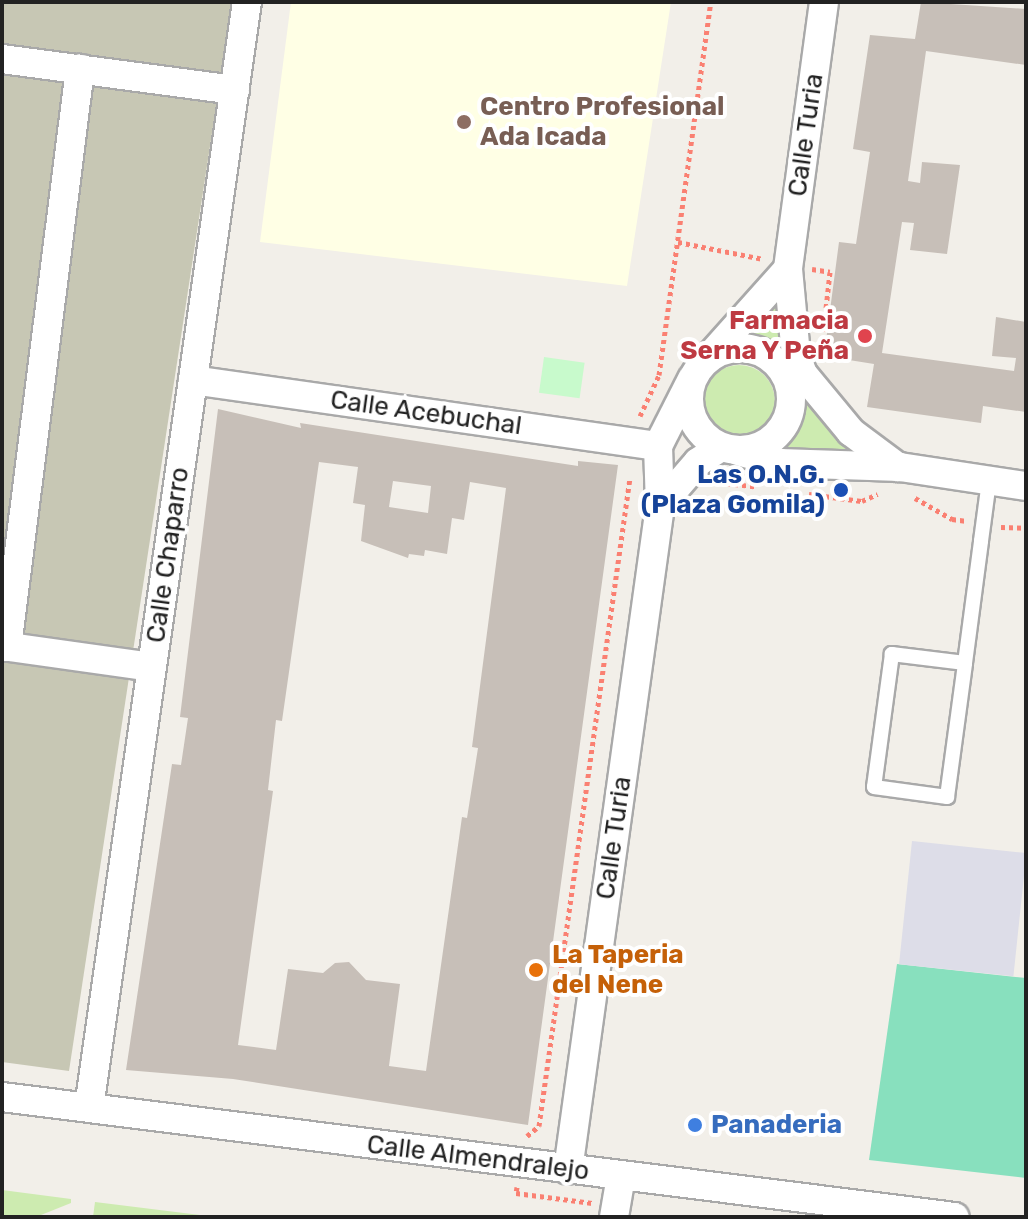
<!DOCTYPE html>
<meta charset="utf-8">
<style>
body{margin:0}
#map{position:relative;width:1028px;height:1219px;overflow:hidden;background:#f2efe9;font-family:Rubik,sans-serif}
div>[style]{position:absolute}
.education>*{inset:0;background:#ffffe5}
.construction>*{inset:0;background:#c7c7b4}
.grass>*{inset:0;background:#cdebb0}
.round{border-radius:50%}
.park>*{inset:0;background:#c8facc;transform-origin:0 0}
.pitch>*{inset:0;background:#88e0be}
.plaza>*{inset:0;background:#dddde8;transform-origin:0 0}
.building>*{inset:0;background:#c7bfb8}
.path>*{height:5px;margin-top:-2.5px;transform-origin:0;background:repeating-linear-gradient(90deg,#fa8072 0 4px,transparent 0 8px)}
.roads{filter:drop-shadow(2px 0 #a9a9a9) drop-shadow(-2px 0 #a9a9a9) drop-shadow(0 2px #a9a9a9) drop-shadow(0 -2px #a9a9a9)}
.lane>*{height:14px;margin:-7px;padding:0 7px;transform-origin:7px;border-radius:7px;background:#fff}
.street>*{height:28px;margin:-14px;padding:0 14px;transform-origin:14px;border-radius:14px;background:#fff}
.street>.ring{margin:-14px;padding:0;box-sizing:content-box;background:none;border:28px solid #fff;border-radius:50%}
.dots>*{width:22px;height:22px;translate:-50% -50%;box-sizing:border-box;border:4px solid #fff;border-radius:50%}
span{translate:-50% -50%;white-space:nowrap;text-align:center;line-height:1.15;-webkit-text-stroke:8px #fff;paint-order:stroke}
.education-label{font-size:26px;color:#785e54;font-weight:700}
.left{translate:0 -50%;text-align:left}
.street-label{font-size:26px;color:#222}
.health-label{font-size:26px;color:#be3a42;font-weight:700}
.right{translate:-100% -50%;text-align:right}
.transit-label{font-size:26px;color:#164399;font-weight:700}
.food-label{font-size:26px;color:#c56008;font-weight:700}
.shop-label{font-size:26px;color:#366cbe;font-weight:700}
.frame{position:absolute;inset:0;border:4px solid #222;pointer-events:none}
</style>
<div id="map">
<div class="education">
<i style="clip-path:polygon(291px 2px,671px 2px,627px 286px,260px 242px)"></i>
</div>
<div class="construction">
<i style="clip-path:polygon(2px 2px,232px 2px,69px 1071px,2px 1062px)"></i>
</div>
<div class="grass">
<i style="clip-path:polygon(780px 289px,786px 354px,744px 334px)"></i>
<i class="round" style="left:703px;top:365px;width:72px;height:72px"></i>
<i style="clip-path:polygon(807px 396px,885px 463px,783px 448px,801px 423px)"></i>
<i style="clip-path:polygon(2px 1190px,71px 1199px,71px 1203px,36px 1217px,3px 1216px)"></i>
<i style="clip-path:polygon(95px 1202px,208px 1216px,93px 1217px)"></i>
</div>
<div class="park">
<i style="left:544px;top:357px;width:41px;height:36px;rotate:8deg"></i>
</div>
<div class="pitch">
<i style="clip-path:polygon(897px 964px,1026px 978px,1026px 1178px,869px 1160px)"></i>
</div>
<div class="plaza">
<i style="left:912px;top:841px;width:115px;height:124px;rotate:6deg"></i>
</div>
<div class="building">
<i style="clip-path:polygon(921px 2px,1026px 9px,1026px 65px,926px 51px,908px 181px,920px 183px,922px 162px,960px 165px,947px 254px,910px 250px,914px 223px,902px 222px,882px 353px,1014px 371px,1016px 358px,992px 356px,996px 317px,1026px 322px,1026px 412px,983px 406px,981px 423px,867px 407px,874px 364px,824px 356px,839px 242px,856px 244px,870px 152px,853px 149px,870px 35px,915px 39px)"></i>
<i style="clip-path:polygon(evenodd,218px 409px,301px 428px,300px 423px,578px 466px,578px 461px,618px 465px,528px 1125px,233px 1079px,126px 1070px,172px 764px,181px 765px,188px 718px,180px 717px,218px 409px,319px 462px,358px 467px,353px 503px,365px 505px,361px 541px,408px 558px,409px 554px,424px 556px,425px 550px,447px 554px,452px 518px,464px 520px,470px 482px,506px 488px,472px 747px,478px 748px,467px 818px,462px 817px,426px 1071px,389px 1066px,400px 984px,366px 980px,349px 962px,335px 963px,323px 973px,288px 969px,276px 1050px,238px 1045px,273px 791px,268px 790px,276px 720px,282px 721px,319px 462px,218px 409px,393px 481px,431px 486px,428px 513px,389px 507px,393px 481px)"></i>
</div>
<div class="path">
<i style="left:678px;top:242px;width:87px;rotate:11.3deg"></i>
<i style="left:812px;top:269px;width:18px;rotate:9deg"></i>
<i style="left:830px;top:272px;width:63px;rotate:96.3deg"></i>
<i style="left:640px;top:416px;width:45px;rotate:-65.1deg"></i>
<i style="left:659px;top:375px;width:377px;rotate:-82.1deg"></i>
<i style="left:718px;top:482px;width:38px;rotate:7deg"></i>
<i style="left:809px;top:494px;width:53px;rotate:7.5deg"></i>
<i style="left:862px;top:501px;width:17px;rotate:-24deg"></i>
<i style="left:915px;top:498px;width:43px;rotate:29.6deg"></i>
<i style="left:952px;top:519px;width:15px;rotate:8deg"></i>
<i style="left:1001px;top:527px;width:25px;rotate:2deg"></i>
<i style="left:527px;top:1136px;width:16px;rotate:-40deg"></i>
<i style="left:539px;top:1126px;width:654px;rotate:-82.01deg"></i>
<i style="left:517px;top:1187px;width:6px;rotate:99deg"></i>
<i style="left:516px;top:1193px;width:77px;rotate:7.5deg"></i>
</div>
<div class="roads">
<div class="lane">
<i style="left:965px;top:663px;width:74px;rotate:-173deg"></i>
<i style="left:892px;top:654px;width:134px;rotate:97.7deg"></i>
<i style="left:874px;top:787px;width:74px;rotate:7.8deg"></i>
<i style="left:947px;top:797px;width:135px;rotate:-82.3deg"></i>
<i style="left:965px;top:663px;width:123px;rotate:-82.5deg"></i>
<i style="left:981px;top:541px;width:61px;rotate:-82.4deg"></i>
</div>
<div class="street">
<i style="left:824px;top:2px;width:269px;rotate:97.7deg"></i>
<i style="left:788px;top:269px;width:86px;rotate:84.7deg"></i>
<i style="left:796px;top:355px;width:20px;rotate:70deg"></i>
<i style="left:803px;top:374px;width:75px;rotate:50.4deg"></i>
<i style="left:851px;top:432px;width:59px;rotate:36.7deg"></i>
<i style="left:2px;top:59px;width:235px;rotate:7.6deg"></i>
<i class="ring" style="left:689px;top:348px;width:74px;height:74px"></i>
<i style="left:711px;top:355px;width:115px;rotate:-48.2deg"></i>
<i style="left:193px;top:380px;width:470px;rotate:8.1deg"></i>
<i style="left:738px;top:451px;width:44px;rotate:15.9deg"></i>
<i style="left:780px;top:463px;width:120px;rotate:1.9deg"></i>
<i style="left:900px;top:467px;width:127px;rotate:8.6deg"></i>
<i style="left:660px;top:506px;width:58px;rotate:-49.2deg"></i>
<i style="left:698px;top:462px;width:27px;rotate:-33deg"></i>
<i style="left:2px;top:646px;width:151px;rotate:8deg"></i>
<i style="left:7px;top:647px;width:583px;rotate:-82.8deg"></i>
<i style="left:2px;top:1097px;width:960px;rotate:7.18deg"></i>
<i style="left:89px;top:1108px;width:1117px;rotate:-81.87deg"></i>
<i style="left:568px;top:1170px;width:670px;rotate:-82.11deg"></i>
<i style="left:660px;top:506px;width:60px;rotate:-91.9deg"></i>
<i style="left:658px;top:446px;width:75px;rotate:-63.1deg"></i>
<i style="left:614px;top:1217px;width:42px;rotate:-80.3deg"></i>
</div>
</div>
<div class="dots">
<i style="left:464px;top:122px;background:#8d6e63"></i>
<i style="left:865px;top:336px;background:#e0444e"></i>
<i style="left:841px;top:490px;background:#1a4fb4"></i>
<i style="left:536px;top:970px;background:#e8710a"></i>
<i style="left:695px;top:1125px;background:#3f7fe0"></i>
</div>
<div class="education-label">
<span class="left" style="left:480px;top:122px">Centro Profesional<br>Ada Icada</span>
</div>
<div class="street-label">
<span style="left:806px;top:135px;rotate:-82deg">Calle Turia</span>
<span style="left:426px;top:413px;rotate:8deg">Calle Acebuchal</span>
<span style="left:168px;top:555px;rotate:-82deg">Calle Chaparro</span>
<span style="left:614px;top:838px;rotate:-82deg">Calle Turia</span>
<span style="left:478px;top:1158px;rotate:7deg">Calle Almendralejo</span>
</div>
<div class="health-label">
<span class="right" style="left:849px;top:336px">Farmacia<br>Serna Y Peña</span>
</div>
<div class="transit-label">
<span class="right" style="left:825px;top:490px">Las O.N.G.<br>(Plaza Gomila)</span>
</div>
<div class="food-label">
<span class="left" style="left:552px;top:970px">La Taperia<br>del Nene</span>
</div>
<div class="shop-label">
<span class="left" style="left:711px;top:1125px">Panaderia</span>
</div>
<div class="frame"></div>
</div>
